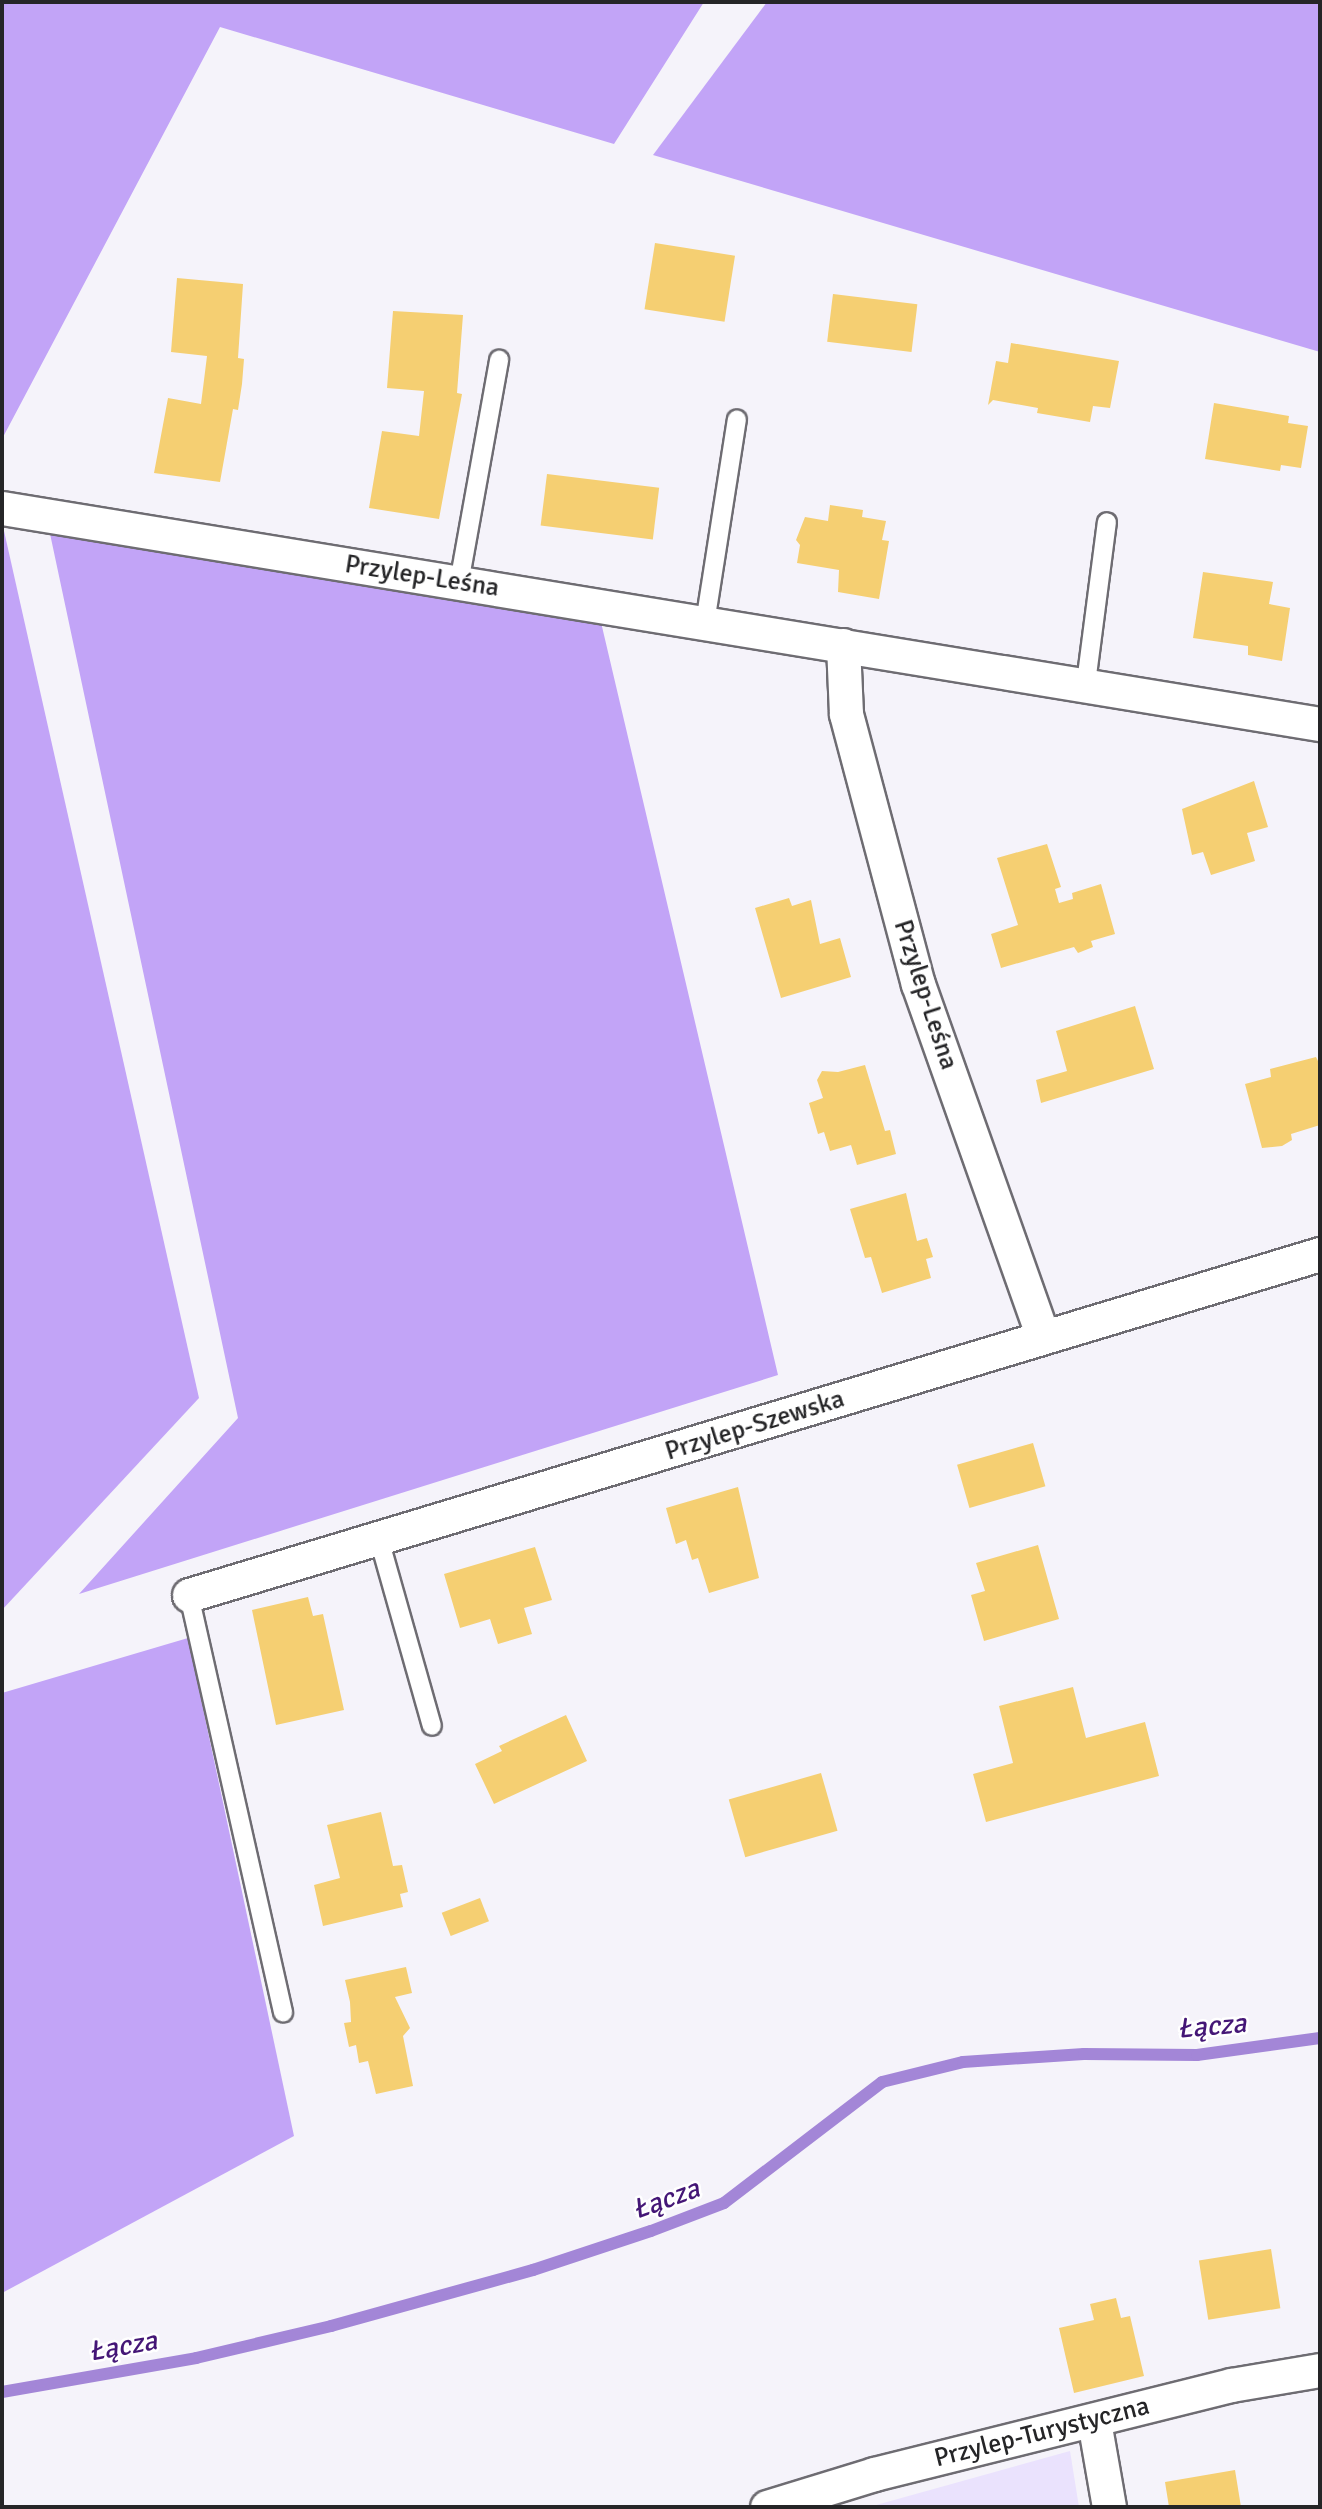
<!DOCTYPE html>
<meta charset="utf-8">
<style>
body{margin:0}
#map{position:relative;width:1322px;height:2509px;overflow:hidden;background:#f5f3fa;font-family:Signika,sans-serif}
div>[style]{position:absolute}
.green>*{inset:0;background:#eae2fd}
.forest>*{inset:0;background:#c2a4f7}
.stream>*{height:12px;margin:-6px;padding:0 6px;transform-origin:6px;border-radius:6px;background:#a386d7}
.building>*{inset:0;background:#f5cf72;transform-origin:0 0}
.roads{filter:drop-shadow(2px 0 #6e6c72) drop-shadow(-2px 0 #6e6c72) drop-shadow(0 2px #6e6c72) drop-shadow(0 -2px #6e6c72)}
.service>*{height:18px;margin:-9px;padding:0 9px;transform-origin:9px;border-radius:9px;background:#fff}
.minor>*{height:33px;margin:-16.5px;padding:0 16.5px;transform-origin:16.5px;border-radius:16.5px;background:#fff}
span{translate:-50% -50%;white-space:nowrap;text-align:center;line-height:1.15;-webkit-text-stroke:5px #fff;paint-order:stroke}
.street-label{font-size:26px;color:#252527}
.water-label{font-size:28px;color:#441676;font-style:italic}
.frame{position:absolute;inset:0;border:4px solid #252527;pointer-events:none}
</style>
<div id="map">
<div class="green">
<i style="clip-path:polygon(1070px 2451px,1079px 2507px,869px 2507px)"></i>
</div>
<div class="forest">
<i style="clip-path:polygon(2px 2px,704px 2px,614px 144px,220px 27px,2px 439px)"></i>
<i style="clip-path:polygon(767px 2px,1320px 2px,1320px 352px,653px 155px)"></i>
<i style="clip-path:polygon(2px 522px,199px 1398px,2px 1610px)"></i>
<i style="clip-path:polygon(49px 529px,600px 618px,778px 1375px,79px 1594px,238px 1418px)"></i>
<i style="clip-path:polygon(188px 1638px,294px 2136px,2px 2293px,2px 1693px)"></i>
</div>
<div class="stream">
<i style="left:2px;top:2392px;width:197px;rotate:-9.9deg"></i>
<i style="left:196px;top:2358px;width:139px;rotate:-13.3deg"></i>
<i style="left:331px;top:2326px;width:210px;rotate:-15.5deg"></i>
<i style="left:533px;top:2270px;width:124px;rotate:-18.3deg"></i>
<i style="left:651px;top:2231px;width:78px;rotate:-21deg"></i>
<i style="left:724px;top:2203px;width:199px;rotate:-37.4deg"></i>
<i style="left:882px;top:2082px;width:83px;rotate:-13.9deg"></i>
<i style="left:963px;top:2062px;width:121px;rotate:-3.8deg"></i>
<i style="left:1084px;top:2054px;width:113px;rotate:0.5deg"></i>
<i style="left:1197px;top:2055px;width:124px;rotate:-7.9deg"></i>
</div>
<div class="building">
<i style="left:655px;top:243px;width:81px;height:67px;rotate:9deg"></i>
<i style="clip-path:polygon(177px 278px,243px 284px,238px 358px,244px 359px,242px 384px,238px 410px,233px 409px,220px 482px,154px 473px,168px 398px,201px 404px,207px 356px,171px 352px)"></i>
<i style="left:833px;top:294px;width:85px;height:48px;rotate:7deg"></i>
<i style="clip-path:polygon(393px 311px,463px 315px,457px 393px,462px 394px,439px 519px,369px 508px,382px 431px,419px 436px,424px 391px,387px 388px)"></i>
<i style="clip-path:polygon(1011px 343px,1119px 361px,1110px 408px,1093px 406px,1090px 422px,1037px 413px,1038px 408px,993px 400px,988px 405px,996px 361px,1008px 363px)"></i>
<i style="clip-path:polygon(1214px 403px,1289px 416px,1288px 423px,1308px 426px,1301px 468px,1281px 465px,1280px 471px,1205px 459px)"></i>
<i style="left:547px;top:474px;width:113px;height:52px;rotate:7deg"></i>
<i style="clip-path:polygon(830px 505px,863px 510px,862px 517px,886px 521px,882px 540px,889px 541px,879px 599px,838px 592px,839px 570px,797px 563px,800px 545px,796px 540px,805px 517px,828px 521px)"></i>
<i style="clip-path:polygon(1203px 572px,1273px 582px,1269px 604px,1290px 608px,1282px 661px,1248px 655px,1248px 646px,1193px 638px)"></i>
<i style="clip-path:polygon(1254px 781px,1268px 827px,1247px 833px,1255px 861px,1211px 875px,1203px 852px,1192px 855px,1182px 809px)"></i>
<i style="clip-path:polygon(1047px 844px,1061px 887px,1055px 889px,1059px 903px,1073px 899px,1072px 893px,1101px 884px,1115px 934px,1091px 941px,1093px 947px,1078px 953px,1074px 947px,1001px 968px,991px 934px,1018px 925px,997px 858px)"></i>
<i style="clip-path:polygon(789px 898px,792px 906px,811px 900px,820px 944px,840px 938px,851px 977px,781px 998px,755px 908px)"></i>
<i style="clip-path:polygon(1135px 1006px,1154px 1069px,1041px 1103px,1036px 1080px,1067px 1071px,1056px 1031px)"></i>
<i style="clip-path:polygon(1316px 1057px,1320px 1065px,1320px 1125px,1291px 1134px,1292px 1140px,1282px 1146px,1262px 1148px,1245px 1084px,1271px 1077px,1270px 1069px)"></i>
<i style="clip-path:polygon(865px 1065px,885px 1131px,890px 1130px,896px 1154px,857px 1165px,851px 1145px,830px 1151px,824px 1132px,818px 1134px,809px 1103px,823px 1098px,817px 1080px,822px 1071px,838px 1072px)"></i>
<i style="clip-path:polygon(906px 1193px,917px 1241px,927px 1238px,933px 1257px,926px 1259px,931px 1278px,882px 1293px,871px 1257px,865px 1258px,850px 1209px)"></i>
<i style="left:1033px;top:1443px;width:45px;height:79px;rotate:74deg"></i>
<i style="clip-path:polygon(738px 1487px,759px 1578px,709px 1593px,698px 1558px,692px 1560px,686px 1540px,676px 1544px,666px 1508px)"></i>
<i style="clip-path:polygon(1038px 1545px,1059px 1619px,984px 1641px,971px 1595px,985px 1591px,976px 1563px)"></i>
<i style="clip-path:polygon(535px 1547px,552px 1600px,524px 1608px,532px 1634px,498px 1644px,490px 1619px,460px 1628px,444px 1574px)"></i>
<i style="clip-path:polygon(308px 1597px,313px 1616px,323px 1614px,344px 1710px,276px 1725px,252px 1610px)"></i>
<i style="clip-path:polygon(1073px 1687px,1086px 1738px,1145px 1722px,1159px 1776px,986px 1822px,973px 1774px,1013px 1763px,999px 1706px)"></i>
<i style="clip-path:polygon(566px 1715px,587px 1761px,494px 1804px,475px 1764px,502px 1751px,499px 1746px)"></i>
<i style="left:821px;top:1773px;width:60px;height:96px;rotate:74deg"></i>
<i style="clip-path:polygon(381px 1812px,393px 1866px,402px 1865px,408px 1892px,400px 1894px,403px 1907px,323px 1926px,314px 1885px,340px 1878px,327px 1825px)"></i>
<i style="left:480px;top:1898px;width:25px;height:41px;rotate:69deg"></i>
<i style="clip-path:polygon(406px 1967px,412px 1993px,395px 1997px,410px 2028px,403px 2036px,413px 2086px,376px 2094px,368px 2061px,359px 2063px,356px 2045px,349px 2047px,344px 2023px,351px 2022px,350px 2002px,345px 1980px)"></i>
<i style="left:1271px;top:2249px;width:60px;height:73px;rotate:81deg"></i>
<i style="clip-path:polygon(1116px 2298px,1121px 2318px,1130px 2316px,1144px 2376px,1074px 2393px,1059px 2328px,1094px 2320px,1090px 2304px)"></i>
<i style="clip-path:polygon(1235px 2470px,1241px 2507px,1169px 2507px,1165px 2482px)"></i>
</div>
<div class="roads">
<div class="service">
<i style="left:459px;top:583px;width:227px;rotate:-79.8deg"></i>
<i style="left:705px;top:623px;width:206px;rotate:-81.1deg"></i>
<i style="left:1086px;top:683px;width:162px;rotate:-82.6deg"></i>
<i style="left:379px;top:1539px;width:194px;rotate:74.2deg"></i>
<i style="left:189px;top:1595px;width:428px;rotate:77.3deg"></i>
</div>
<div class="minor">
<i style="left:2px;top:508px;width:1336px;rotate:9.31deg"></i>
<i style="left:843px;top:645px;width:69px;rotate:87.5deg"></i>
<i style="left:846px;top:714px;width:279px;rotate:75.1deg"></i>
<i style="left:918px;top:984px;width:374px;rotate:70.5deg"></i>
<i style="left:189px;top:1595px;width:1181px;rotate:-16.78deg"></i>
<i style="left:1094px;top:2421px;width:87px;rotate:80.1deg"></i>
<i style="left:767px;top:2507px;width:112px;rotate:-17.1deg"></i>
<i style="left:874px;top:2474px;width:368px;rotate:-14deg"></i>
<i style="left:1231px;top:2385px;width:90px;rotate:-9.6deg"></i>
</div>
</div>
<div class="street-label">
<span style="left:422px;top:577px;rotate:9deg">Przylep-Leśna</span>
<span style="left:925px;top:995px;rotate:72deg">Przylep-Leśna</span>
<span style="left:755px;top:1426px;rotate:-17deg">Przylep-Szewska</span>
<span style="left:1042px;top:2433px;rotate:-14deg">Przylep-Turystyczna</span>
</div>
<div class="water-label">
<span style="left:1212px;top:2026px;rotate:-5deg">Łącza</span>
<span style="left:666px;top:2199px;rotate:-20deg">Łącza</span>
<span style="left:123px;top:2346px;rotate:-10deg">Łącza</span>
</div>
<div class="frame"></div>
</div>
